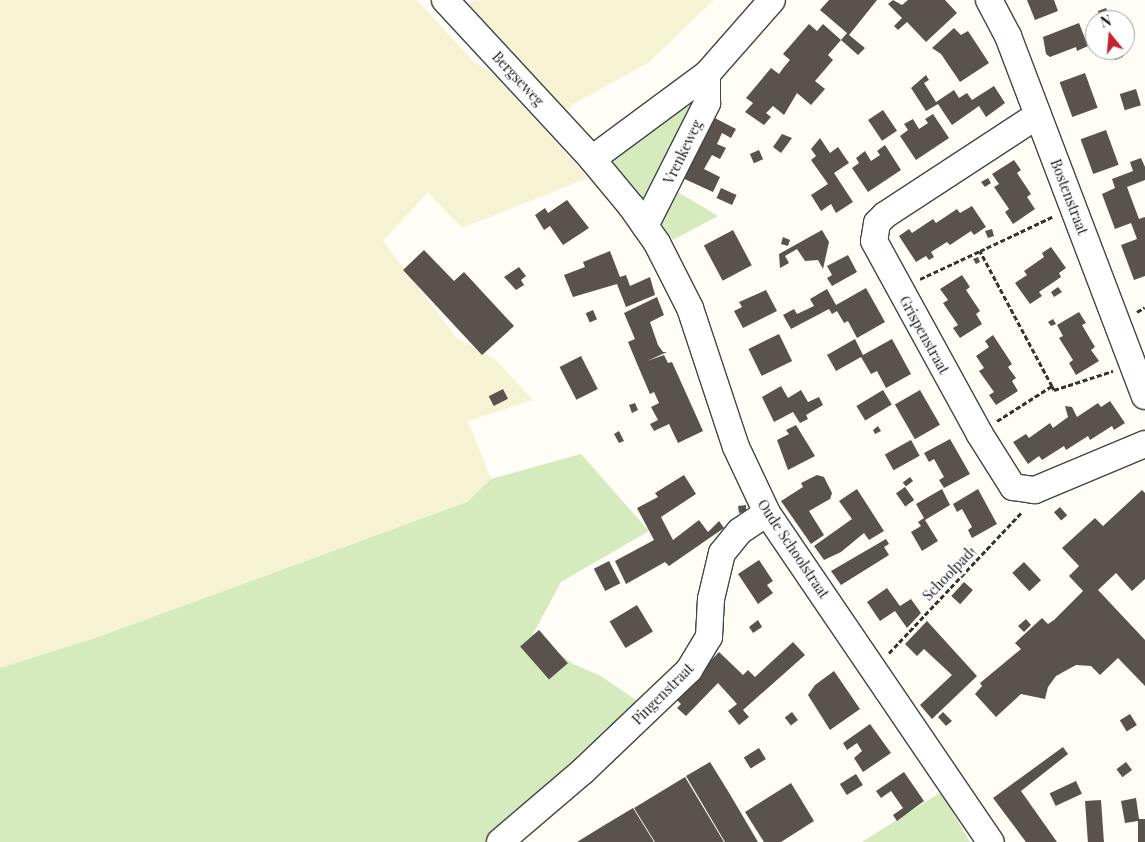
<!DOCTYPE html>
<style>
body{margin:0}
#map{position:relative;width:1145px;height:842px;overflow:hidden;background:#fffdf5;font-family:"Playfair Display",serif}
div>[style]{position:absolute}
.farmland>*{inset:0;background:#f6f3d4}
.green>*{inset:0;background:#d5ebbd}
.building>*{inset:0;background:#5a524d;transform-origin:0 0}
.path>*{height:3px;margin-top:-1.5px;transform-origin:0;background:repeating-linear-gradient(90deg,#333 0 5px,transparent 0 7.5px)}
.roads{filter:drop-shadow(1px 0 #444) drop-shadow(-1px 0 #444) drop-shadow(0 1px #444) drop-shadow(0 -1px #444)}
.minor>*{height:26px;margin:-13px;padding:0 13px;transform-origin:13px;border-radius:13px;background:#fff}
span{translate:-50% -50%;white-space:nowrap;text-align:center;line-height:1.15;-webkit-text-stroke:5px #fff;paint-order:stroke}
.street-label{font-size:14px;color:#111}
.north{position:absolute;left:1085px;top:10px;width:50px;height:50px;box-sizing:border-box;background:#fff;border:1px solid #a0a0a0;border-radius:50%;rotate:343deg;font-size:14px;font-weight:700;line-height:20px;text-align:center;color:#111}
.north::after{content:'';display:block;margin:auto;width:18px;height:22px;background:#c4262e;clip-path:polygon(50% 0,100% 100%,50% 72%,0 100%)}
</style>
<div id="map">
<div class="farmland">
<i style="clip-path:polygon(0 0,417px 0,473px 61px,493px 73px,588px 178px,462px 228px,428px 192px,383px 241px,456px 337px,494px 358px,533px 400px,468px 421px,491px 479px,467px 502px,98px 637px,0 668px)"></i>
<i style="clip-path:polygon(475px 0,714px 0,648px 63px,573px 104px,564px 116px,466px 5px)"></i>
</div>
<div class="green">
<i style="clip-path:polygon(693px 96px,697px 104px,646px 209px,617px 176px,613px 161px,619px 151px)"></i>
<i style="clip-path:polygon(668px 186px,718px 216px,673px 240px,655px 214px)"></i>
<i style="clip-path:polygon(581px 454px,649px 531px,561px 582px,533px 634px,573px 664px,601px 676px,646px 707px,494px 842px,0 842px,0 668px,98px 637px,467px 502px,491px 479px)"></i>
<i style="clip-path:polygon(941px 792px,970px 842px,862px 842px)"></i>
</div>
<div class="building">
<i style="clip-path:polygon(829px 0,877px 0,849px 35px,865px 48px,858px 55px,841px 40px,847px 33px,820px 10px)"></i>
<i style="clip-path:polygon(893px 0,902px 5px,908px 0,945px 0,957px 13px,926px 42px,907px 22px,898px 30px,894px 26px,902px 18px,888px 4px)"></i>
<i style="clip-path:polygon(1027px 0,1054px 0,1058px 11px,1035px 20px)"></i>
<i style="clip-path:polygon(1106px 8px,1108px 13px,1099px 16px,1098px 11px)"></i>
<i style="clip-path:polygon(1079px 23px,1088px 46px,1077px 51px,1076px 47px,1050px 57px,1046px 54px,1043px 37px)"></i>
<i style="clip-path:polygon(809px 24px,817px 31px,823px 24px,841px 40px,828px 55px,833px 60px,815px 81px,825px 89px,811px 105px,797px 93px,784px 115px,773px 106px,766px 113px,771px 117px,764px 125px,745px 112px,753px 103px,746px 98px,771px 68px,779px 74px,784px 67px,790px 60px,783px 54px)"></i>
<i style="clip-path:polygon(954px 28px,961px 35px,968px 31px,989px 63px,960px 82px,941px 54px,932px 48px)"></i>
<i style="clip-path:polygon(1121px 51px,1123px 57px,1115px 60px,1112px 54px)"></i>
<i style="left:1085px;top:73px;width:37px;height:27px;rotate:70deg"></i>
<i style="clip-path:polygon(926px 75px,929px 80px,924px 83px,936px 102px,954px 90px,959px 98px,967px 93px,972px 100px,994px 86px,1005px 103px,986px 117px,979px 106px,952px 125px,938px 104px,926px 111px,911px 88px)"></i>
<i style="left:1136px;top:89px;width:17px;height:17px;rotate:73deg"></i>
<i style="left:883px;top:110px;width:25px;height:18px;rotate:56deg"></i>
<i style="clip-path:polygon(933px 114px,949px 138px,916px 160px,900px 136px,908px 130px,904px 124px,913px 119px,919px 129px,928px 123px,925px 119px)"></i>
<i style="clip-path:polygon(709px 115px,736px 129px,731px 138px,722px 133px,717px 144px,726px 148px,720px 159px,712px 155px,704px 169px,720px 177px,713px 192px,678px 176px)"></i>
<i style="left:1106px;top:130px;width:37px;height:27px;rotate:70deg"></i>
<i style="clip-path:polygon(782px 134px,792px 138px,781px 153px,773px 147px)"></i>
<i style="clip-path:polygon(820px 138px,830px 153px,838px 147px,849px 163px,834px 173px,853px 202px,836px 213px,831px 204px,821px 211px,811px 195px,828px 184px,811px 160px,816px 156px,811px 149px)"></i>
<i style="clip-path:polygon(885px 145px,901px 170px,868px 192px,852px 168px,859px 163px,856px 158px,865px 151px,871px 161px,880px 155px,877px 151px)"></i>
<i style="left:759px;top:150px;width:10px;height:10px;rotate:66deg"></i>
<i style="clip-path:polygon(1141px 158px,1145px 167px,1145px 180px,1127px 187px,1139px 219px,1145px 217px,1145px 276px,1134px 280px,1121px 245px,1137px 239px,1131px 223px,1115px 229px,1102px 194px,1115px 188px,1112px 179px,1133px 171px,1130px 162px)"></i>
<i style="clip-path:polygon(1014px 160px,1021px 170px,1017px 173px,1031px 194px,1027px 197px,1035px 209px,1013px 224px,1005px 212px,1009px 209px,994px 187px,999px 184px,992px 174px)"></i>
<i style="clip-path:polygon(988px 178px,991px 183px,985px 187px,981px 182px)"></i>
<i style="left:721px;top:188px;width:17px;height:11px;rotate:24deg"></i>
<i style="clip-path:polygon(567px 200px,589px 228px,563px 245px,550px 226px,544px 230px,535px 215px,545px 208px,548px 213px)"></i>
<i style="clip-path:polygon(972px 206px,986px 227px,974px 235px,971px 231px,950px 245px,947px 242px,931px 252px,934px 257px,929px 260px,926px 256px,916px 262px,899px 236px,909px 229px,912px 233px,933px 219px,936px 223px,957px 209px,960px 213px)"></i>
<i style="clip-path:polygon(992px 229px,994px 236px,988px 238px,985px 231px)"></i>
<i style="left:733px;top:230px;width:40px;height:33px;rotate:62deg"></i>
<i style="clip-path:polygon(822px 230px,829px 242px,823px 269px,818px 260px,805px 261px,797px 249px,785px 256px,789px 263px,780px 268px,779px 254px)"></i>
<i style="clip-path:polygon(783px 237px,790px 240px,788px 246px,781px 244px)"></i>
<i style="clip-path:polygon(1051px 247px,1066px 268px,1059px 273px,1061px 277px,1039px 292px,1042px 296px,1030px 304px,1015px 283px,1027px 275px,1024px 271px,1044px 257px,1042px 253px)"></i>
<i style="clip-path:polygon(424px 250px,454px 281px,464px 272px,514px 326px,482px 355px,403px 270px)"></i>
<i style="clip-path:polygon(610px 251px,620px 277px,626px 275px,630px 286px,650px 277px,655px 295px,626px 307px,617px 284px,573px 297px,564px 275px,585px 267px,583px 262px)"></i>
<i style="clip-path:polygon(848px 255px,857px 272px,832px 286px,827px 278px,832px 275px,827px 266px)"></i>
<i style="clip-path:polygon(978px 257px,980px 262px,976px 264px,973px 259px)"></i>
<i style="clip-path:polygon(519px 267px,526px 276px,521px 280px,524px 285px,516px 290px,504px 277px)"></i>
<i style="clip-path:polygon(962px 275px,970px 287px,966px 290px,980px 311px,976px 314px,982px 324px,960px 338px,953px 328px,958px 325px,943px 303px,948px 300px,940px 289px)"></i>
<i style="clip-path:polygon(1058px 287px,1062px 292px,1054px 297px,1051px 292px)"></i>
<i style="clip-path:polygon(866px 288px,885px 322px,857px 338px,848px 321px,844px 323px,837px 311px,832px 314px,829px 309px,791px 329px,783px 315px,794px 309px,797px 314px,814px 306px,810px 299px,827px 289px,836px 305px)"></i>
<i style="clip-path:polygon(766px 290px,777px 311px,743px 328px,734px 311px,742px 307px,739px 302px)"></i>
<i style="clip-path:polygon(657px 297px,664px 315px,650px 322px,658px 345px,663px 352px,667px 352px,647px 361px,664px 355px,668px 363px,672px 362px,703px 431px,678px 443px,669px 424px,654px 431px,650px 424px,658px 420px,651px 407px,659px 403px,654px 392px,650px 394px,638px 366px,628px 342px,635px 339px,624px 313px)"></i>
<i style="left:593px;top:310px;width:10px;height:8px;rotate:66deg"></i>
<i style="clip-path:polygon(1079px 312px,1086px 323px,1082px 325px,1095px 347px,1091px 350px,1099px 361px,1076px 375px,1069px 363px,1073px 360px,1059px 338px,1063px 336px,1057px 325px)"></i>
<i style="clip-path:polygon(1053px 319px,1056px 324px,1051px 326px,1048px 322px)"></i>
<i style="left:779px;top:334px;width:30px;height:34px;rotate:64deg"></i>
<i style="clip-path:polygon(993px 335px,1012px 364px,1008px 367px,1016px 378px,1012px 381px,1018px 391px,996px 405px,989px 395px,994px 392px,979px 371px,984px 368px,976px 356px,989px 347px,985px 341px)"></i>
<i style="clip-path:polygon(855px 339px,863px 355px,892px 339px,911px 374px,886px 388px,877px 371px,871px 374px,861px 357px,836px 371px,827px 355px)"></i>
<i style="left:581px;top:356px;width:37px;height:24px;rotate:63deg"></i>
<i style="clip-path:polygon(781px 386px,788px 398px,801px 390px,808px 402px,819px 397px,823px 405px,806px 415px,808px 419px,800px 423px,793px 412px,774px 422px,762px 397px)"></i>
<i style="left:503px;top:389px;width:11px;height:16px;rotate:63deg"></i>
<i style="left:883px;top:390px;width:17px;height:31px;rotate:59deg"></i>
<i style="left:920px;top:390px;width:40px;height:29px;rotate:60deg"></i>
<i style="clip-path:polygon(1110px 401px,1125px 423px,1114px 430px,1112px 426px,1090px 440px,1088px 436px,1066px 450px,1064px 446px,1042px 460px,1039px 456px,1028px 464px,1013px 442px,1026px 434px,1029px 438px,1050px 423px,1053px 428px,1068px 417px,1065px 406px,1072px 407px,1077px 417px,1098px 403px,1101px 407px)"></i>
<i style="clip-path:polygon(635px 403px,638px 410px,632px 413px,629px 405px)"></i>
<i style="clip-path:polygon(796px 425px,815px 456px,788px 470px,777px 440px,789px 434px,786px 430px)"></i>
<i style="clip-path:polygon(878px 426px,881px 431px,875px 434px,873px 430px)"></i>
<i style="clip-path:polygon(619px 431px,624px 441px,619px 443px,614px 434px)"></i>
<i style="clip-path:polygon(950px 439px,970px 474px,944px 488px,939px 480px,944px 477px,934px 459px,929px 462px,924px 453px)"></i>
<i style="left:911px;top:440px;width:18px;height:30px;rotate:61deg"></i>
<i style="clip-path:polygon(684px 475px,696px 494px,661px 517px,673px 540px,699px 520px,708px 532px,719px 521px,724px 528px,669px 566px,665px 562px,626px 584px,615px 561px,654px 540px,637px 508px,658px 497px,655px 493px)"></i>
<i style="clip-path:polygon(817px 475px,824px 477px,832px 493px,830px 499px,809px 511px,824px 535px,811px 544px,781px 501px,803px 487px,801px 483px)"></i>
<i style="left:910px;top:477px;width:5px;height:9px;rotate:53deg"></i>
<i style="left:905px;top:487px;width:16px;height:11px;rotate:55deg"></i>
<i style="clip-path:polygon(857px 489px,884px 531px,869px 540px,864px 533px,841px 552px,824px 560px,814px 546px,852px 519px,839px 501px)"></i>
<i style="clip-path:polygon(942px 489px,950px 505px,925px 520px,938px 541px,922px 551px,911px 532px,921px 526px,918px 522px,924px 518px,916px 504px)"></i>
<i style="clip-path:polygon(978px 489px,997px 524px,972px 538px,968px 530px,972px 527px,962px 509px,957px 512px,953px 504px)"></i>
<i style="clip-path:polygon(1142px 490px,1145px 493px,1145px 579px,1132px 591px,1116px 573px,1098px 590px,1145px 640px,1145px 686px,1118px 658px,1100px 675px,1091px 666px,1076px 665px,1056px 676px,1048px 687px,1045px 699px,1021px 694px,996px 717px,975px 694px,982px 686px,980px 683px,1021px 649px,1015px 643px,1042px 618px,1048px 624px,1054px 620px,1083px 591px,1069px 576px,1079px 566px,1062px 548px,1095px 518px,1103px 526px)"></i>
<i style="clip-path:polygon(746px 505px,746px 512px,739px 513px,738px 506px)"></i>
<i style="left:1060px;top:507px;width:11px;height:8px;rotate:49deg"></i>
<i style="clip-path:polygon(886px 539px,889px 544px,884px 547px,889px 555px,841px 585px,831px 571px)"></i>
<i style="clip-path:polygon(971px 548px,977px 554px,957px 575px,950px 568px)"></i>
<i style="clip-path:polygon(759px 560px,773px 581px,767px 585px,773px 593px,758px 604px,738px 574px)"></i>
<i style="left:609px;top:561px;width:25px;height:17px;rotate:63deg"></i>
<i style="left:1024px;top:562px;width:25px;height:16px;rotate:47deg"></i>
<i style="left:964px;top:582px;width:12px;height:19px;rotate:42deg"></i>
<i style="clip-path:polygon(887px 588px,900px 606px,911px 599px,921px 613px,907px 628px,895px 611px,880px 621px,867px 602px)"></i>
<i style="left:637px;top:605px;width:31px;height:32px;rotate:59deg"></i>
<i style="clip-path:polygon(1026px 619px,1031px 625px,1024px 632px,1018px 626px)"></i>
<i style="clip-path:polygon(758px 620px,762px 627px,753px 633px,749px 627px)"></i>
<i style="clip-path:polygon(927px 621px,977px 676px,932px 719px,920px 705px,952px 675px,924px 649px,917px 656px,905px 644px)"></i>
<i style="left:539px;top:630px;width:44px;height:25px;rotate:49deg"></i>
<i style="clip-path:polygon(793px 642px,805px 655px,743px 710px,749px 717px,739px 725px,728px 711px,737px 704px,718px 683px,686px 716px,677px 708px,681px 704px,675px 698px,719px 652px,743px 675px,748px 670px,755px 677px)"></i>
<i style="clip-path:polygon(834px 671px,860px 709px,830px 730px,808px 695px,815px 685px)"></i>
<i style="left:792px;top:712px;width:10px;height:9px;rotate:53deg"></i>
<i style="clip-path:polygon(943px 712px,952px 721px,946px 726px,938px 717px)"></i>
<i style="left:1130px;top:714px;width:13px;height:12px;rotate:58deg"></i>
<i style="clip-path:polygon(870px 724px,891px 753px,863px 772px,854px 758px,862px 751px,857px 743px,847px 750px,843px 743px)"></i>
<i style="clip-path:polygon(1063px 747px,1068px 754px,1021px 791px,1057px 842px,1026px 842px,993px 798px)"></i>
<i style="left:759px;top:748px;width:13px;height:18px;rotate:58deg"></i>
<i style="clip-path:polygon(710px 762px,728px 791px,758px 842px,725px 842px,686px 776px)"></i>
<i style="left:1126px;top:762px;width:10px;height:12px;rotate:53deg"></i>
<i style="clip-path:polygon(904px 772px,924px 801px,897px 821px,893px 815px,903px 808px,891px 791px,881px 798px,876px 791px)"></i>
<i style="left:856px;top:774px;width:13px;height:19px;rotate:58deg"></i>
<i style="clip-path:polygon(685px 777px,724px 842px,655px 842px,634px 808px)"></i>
<i style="left:1076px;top:781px;width:14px;height:29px;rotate:65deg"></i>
<i style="clip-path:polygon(791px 783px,814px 821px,781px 842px,764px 842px,745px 812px)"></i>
<i style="clip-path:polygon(1136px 798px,1139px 819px,1145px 819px,1145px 842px,1138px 842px,1138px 821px,1125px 823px,1121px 801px)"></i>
<i style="left:1101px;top:800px;width:42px;height:16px;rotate:86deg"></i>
<i style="clip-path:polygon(633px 808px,654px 842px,577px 842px,603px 826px)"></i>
</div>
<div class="path">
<i style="left:920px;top:279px;width:66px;rotate:-25deg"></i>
<i style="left:1137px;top:312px;width:9px;rotate:-32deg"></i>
<i style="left:1052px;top:386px;width:153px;rotate:-118.1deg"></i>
<i style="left:980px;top:251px;width:82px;rotate:-25.3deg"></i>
<i style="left:997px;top:421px;width:65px;rotate:-32.5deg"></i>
<i style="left:1052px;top:386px;width:4px;rotate:63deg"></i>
<i style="left:1054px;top:390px;width:62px;rotate:-17.9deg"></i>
<i style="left:889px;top:653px;width:195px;rotate:-46.7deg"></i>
</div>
<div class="roads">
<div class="minor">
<i style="left:445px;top:0;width:217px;rotate:47.2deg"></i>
<i style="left:592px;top:159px;width:61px;rotate:50.3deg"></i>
<i style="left:631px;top:206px;width:45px;rotate:54.9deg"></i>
<i style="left:657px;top:243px;width:73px;rotate:63.1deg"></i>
<i style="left:690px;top:308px;width:146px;rotate:71.7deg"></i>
<i style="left:736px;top:447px;width:73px;rotate:64.8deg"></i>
<i style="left:767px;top:513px;width:398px;rotate:55.8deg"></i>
<i style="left:989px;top:0;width:41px;rotate:62.2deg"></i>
<i style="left:1008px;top:36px;width:385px;rotate:69.2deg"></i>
<i style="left:1038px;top:115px;width:183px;rotate:146.8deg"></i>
<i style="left:885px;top:215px;width:11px;rotate:135deg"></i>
<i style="left:877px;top:223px;width:18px;rotate:99deg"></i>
<i style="left:874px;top:241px;width:219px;rotate:61.3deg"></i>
<i style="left:979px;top:433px;width:64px;rotate:57.8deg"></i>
<i style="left:1013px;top:487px;width:22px;rotate:8deg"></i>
<i style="left:1035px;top:490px;width:119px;rotate:-22.7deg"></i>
<i style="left:592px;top:159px;width:143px;rotate:-36.5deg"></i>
<i style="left:707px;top:74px;width:98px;rotate:-48.7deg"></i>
<i style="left:645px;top:226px;width:138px;rotate:-63.2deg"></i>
<i style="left:707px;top:103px;width:29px;rotate:-90deg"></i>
<i style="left:500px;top:842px;width:108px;rotate:-40.5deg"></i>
<i style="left:582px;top:772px;width:148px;rotate:-43.6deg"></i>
<i style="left:689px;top:670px;width:39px;rotate:-59deg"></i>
<i style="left:709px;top:637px;width:38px;rotate:-87deg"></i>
<i style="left:711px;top:599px;width:47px;rotate:-76.6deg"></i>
<i style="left:722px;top:553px;width:28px;rotate:-51deg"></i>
<i style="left:740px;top:531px;width:32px;rotate:-34deg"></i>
</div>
</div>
<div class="street-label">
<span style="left:518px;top:79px;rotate:47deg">Bergseweg</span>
<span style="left:683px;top:152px;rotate:-64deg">Vrenkeweg</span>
<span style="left:1069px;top:197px;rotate:69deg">Bostenstraat</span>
<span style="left:924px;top:335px;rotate:61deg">Grispenstraat</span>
<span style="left:793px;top:549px;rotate:56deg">Oude Schoolstraat</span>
<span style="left:948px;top:575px;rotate:-46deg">Schoolpad</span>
<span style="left:663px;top:694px;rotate:-45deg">Pingenstraat</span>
</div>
<div class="north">N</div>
</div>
